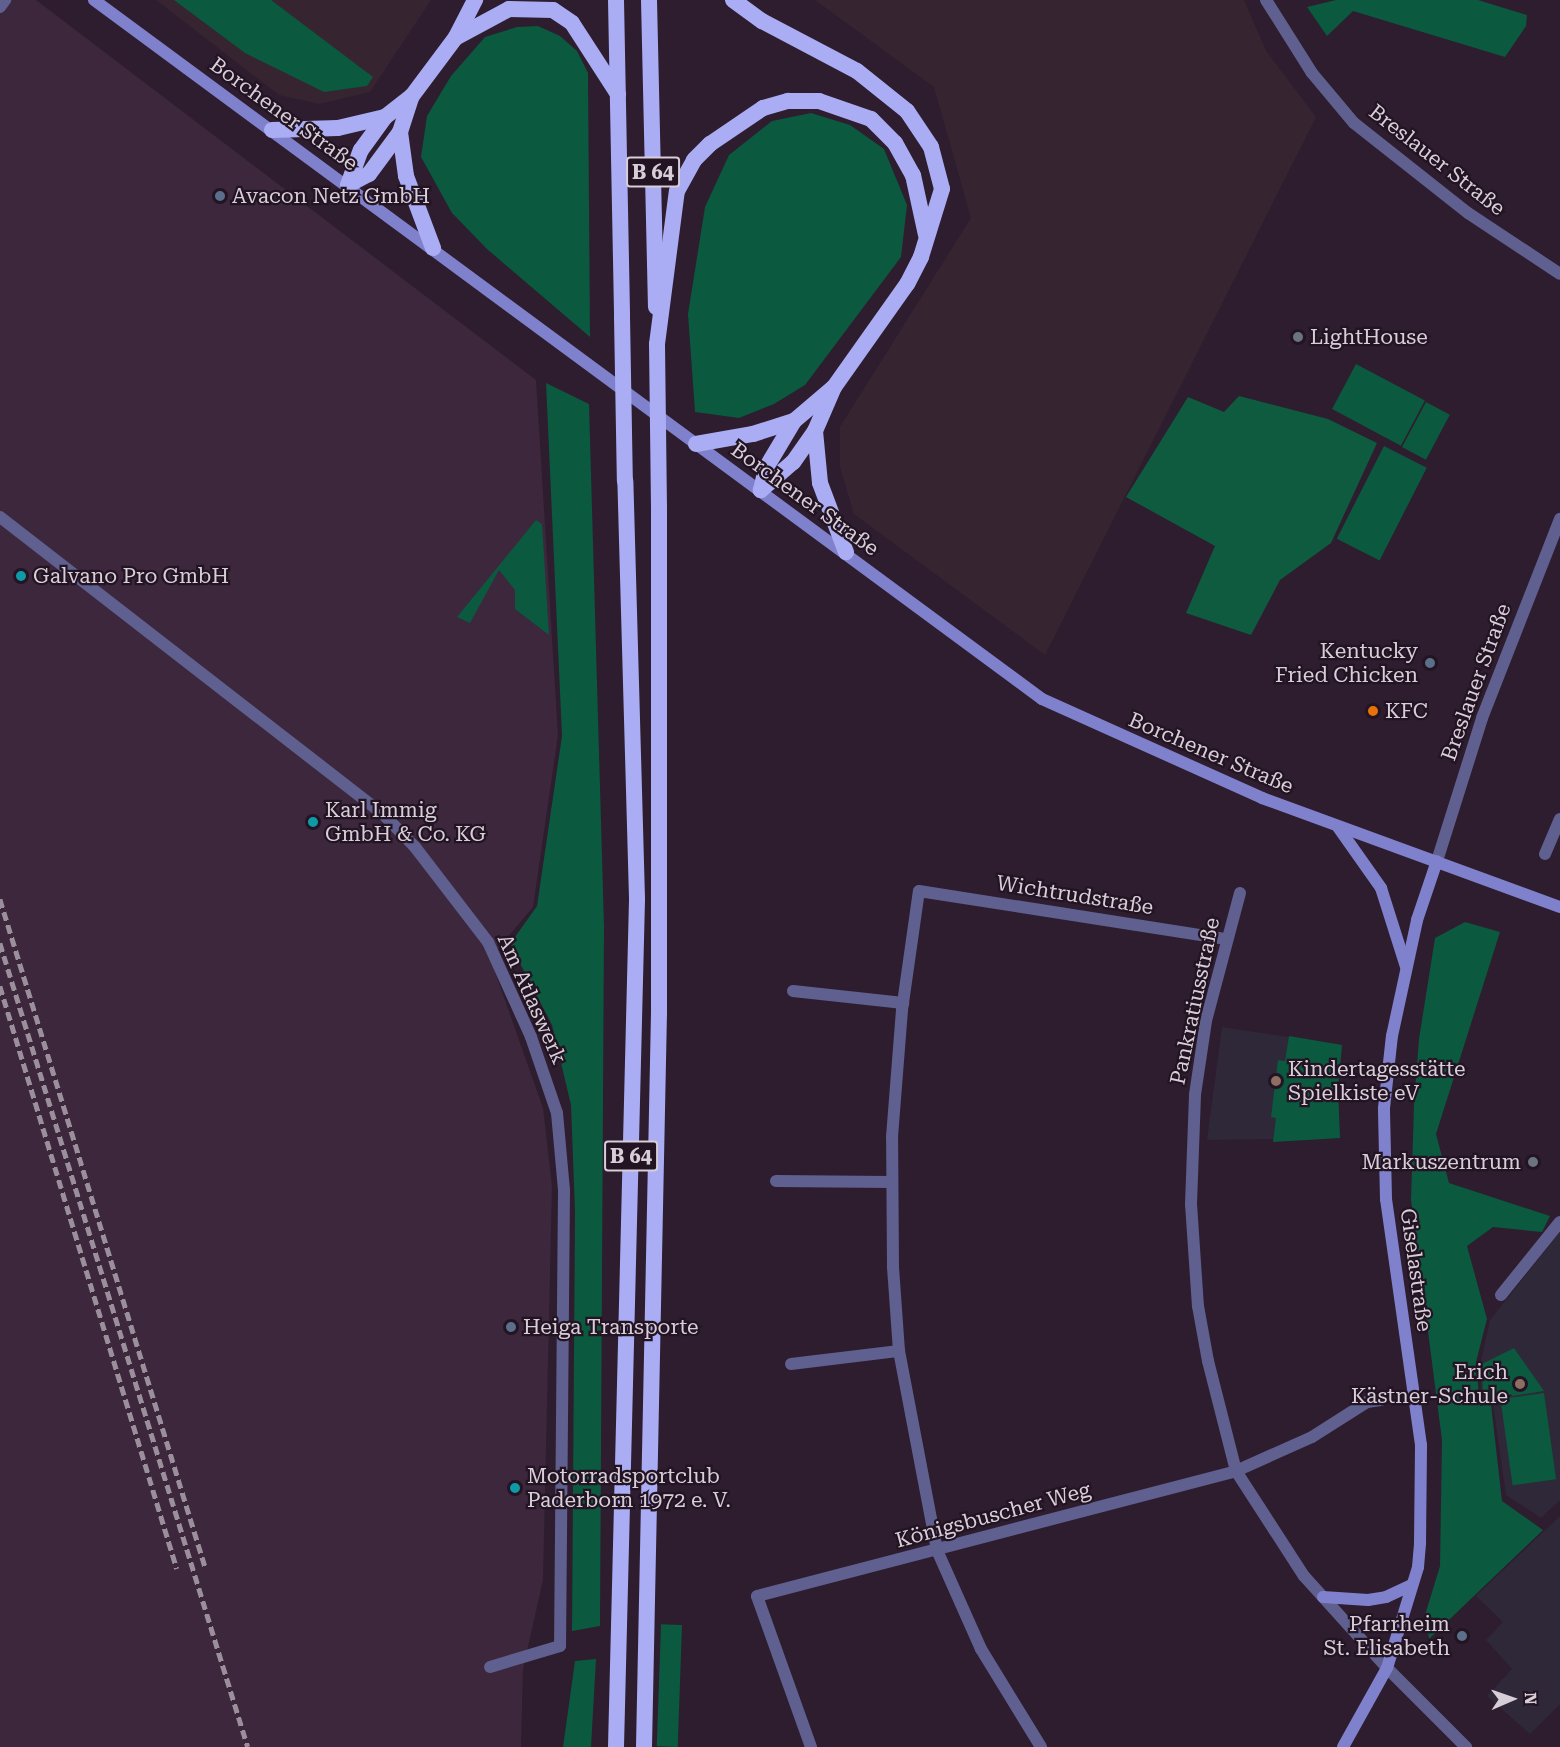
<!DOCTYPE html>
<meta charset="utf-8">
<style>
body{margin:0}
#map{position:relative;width:1560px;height:1747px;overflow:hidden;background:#2d1d2e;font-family:"Roboto Serif",serif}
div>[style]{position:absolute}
.commercial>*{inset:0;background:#362530}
.built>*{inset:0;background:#3c273c}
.education>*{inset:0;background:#2e2838}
.green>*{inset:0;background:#0b593e;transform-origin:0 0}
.forest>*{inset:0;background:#0e5b3f}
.minor>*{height:12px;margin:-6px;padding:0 6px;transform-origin:6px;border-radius:6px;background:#5f608f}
.secondary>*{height:12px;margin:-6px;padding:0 6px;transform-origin:6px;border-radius:6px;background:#8081cd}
.trunk>*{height:16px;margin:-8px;padding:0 8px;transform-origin:8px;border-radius:8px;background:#aaacf4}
.rail>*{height:4.5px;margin-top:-2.25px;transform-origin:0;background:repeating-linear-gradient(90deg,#9c8f9c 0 9px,transparent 0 13.5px)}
.trunk-bridge>*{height:16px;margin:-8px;padding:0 8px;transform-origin:8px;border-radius:8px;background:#aaacf4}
.dots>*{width:16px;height:16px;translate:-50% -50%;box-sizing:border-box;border:3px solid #231424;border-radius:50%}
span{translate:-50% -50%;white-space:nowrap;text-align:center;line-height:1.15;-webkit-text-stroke:4.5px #231424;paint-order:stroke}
.shield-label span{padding:2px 4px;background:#231424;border:2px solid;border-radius:4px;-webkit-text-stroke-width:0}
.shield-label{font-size:20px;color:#d8ced8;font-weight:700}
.street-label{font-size:21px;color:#d8ced8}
.poi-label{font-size:21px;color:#d8ced8}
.left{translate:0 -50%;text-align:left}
.right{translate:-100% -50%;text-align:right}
.north{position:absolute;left:1482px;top:1669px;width:60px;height:60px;-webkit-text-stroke:4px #231424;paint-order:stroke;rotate:88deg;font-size:16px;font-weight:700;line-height:24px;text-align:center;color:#d8ced8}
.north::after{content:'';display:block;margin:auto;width:21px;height:27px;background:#d8ced8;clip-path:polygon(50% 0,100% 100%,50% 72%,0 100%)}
</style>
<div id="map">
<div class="commercial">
<i style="clip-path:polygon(156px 0,431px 0,370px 92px,319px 104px,279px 95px)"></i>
<i style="clip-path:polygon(815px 0,1244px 0,1266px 51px,1316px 117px,1045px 655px,854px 514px,840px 467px,840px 427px,971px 218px,934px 87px)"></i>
</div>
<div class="built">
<i style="clip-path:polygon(0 0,36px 0,536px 380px,558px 735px,533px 907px,490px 958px,543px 1108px,552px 1186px,543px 1580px,523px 1669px,521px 1747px,0 1747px)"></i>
</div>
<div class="education">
<i style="clip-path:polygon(1222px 1027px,1342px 1045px,1338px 1089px,1340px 1138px,1207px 1140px)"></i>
<i style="clip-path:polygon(1560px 1232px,1560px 1500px,1541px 1518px,1506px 1495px,1493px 1404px,1481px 1401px,1480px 1366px,1490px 1320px)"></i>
<i style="clip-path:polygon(1560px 1516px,1560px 1704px,1530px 1734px,1487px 1696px,1512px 1669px,1486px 1640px,1503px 1622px,1476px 1596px)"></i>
</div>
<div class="green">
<i style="clip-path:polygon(174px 0,271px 0,373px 77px,367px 86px,324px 92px,245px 53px)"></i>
<i style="clip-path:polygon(1478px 0,1527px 15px,1526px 26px,1505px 57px,1353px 11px,1327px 36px,1307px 7px,1336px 0)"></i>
<i style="clip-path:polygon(538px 26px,560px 36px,577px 51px,588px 73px,590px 337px,487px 249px,452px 213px,421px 157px,427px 116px,451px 76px,485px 37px,517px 27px)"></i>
<i style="clip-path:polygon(811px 113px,850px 125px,884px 149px,907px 205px,901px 257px,805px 385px,774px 404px,739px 418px,695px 412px,688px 314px,705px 207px,729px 155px,772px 121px)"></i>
<i style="left:1356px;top:364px;width:78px;height:51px;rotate:28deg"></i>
<i style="clip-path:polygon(546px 383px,589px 404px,604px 926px,600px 1626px,572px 1631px,575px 1212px,571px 1105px,552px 1025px,510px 944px,537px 906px,562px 736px)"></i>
<i style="left:1426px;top:402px;width:27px;height:51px;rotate:28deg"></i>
<i style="left:1384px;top:446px;width:48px;height:104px;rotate:27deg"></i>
<i style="clip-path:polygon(536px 520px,542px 524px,549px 635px,515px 609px,515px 590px,499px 570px,470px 623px,457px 617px)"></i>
<i style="clip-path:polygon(1465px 922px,1500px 932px,1436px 1134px,1449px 1183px,1550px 1216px,1542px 1232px,1493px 1227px,1467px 1246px,1487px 1319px,1476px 1362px,1480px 1406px,1491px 1404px,1502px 1501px,1543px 1530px,1429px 1639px,1425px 1615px,1440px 1566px,1442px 1440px,1411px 1200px,1414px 1104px,1419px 1039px,1435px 938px)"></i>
<i style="clip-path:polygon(1289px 1036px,1342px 1045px,1338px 1089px,1340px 1138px,1273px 1142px,1276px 1118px,1271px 1117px,1278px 1060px,1285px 1061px)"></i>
<i style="clip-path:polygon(1514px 1348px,1544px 1391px,1500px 1398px,1495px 1402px,1483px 1401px,1482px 1364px)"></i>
<i style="left:1544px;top:1393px;width:87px;height:44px;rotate:82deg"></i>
<i style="left:682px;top:1625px;width:122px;height:21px;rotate:92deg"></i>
<i style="clip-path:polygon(596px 1659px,591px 1747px,563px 1747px,575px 1661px)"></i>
</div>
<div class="forest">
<i style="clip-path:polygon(1239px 396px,1328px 419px,1377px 443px,1331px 543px,1280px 580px,1251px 635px,1186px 613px,1215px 546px,1126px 497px,1188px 397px,1224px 412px)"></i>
</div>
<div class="minor">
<i style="left:1266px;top:0;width:86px;rotate:57.8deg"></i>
<i style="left:1312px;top:73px;width:65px;rotate:50deg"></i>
<i style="left:1354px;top:123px;width:145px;rotate:38.3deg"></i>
<i style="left:1468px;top:213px;width:110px;rotate:33.5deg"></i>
<i style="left:0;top:7px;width:9px;rotate:-54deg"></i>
<i style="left:0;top:517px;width:486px;rotate:37.8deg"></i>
<i style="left:384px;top:815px;width:45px;rotate:45.9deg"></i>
<i style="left:415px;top:847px;width:120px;rotate:52.5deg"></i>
<i style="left:488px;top:942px;width:104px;rotate:65.6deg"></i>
<i style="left:531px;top:1037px;width:80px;rotate:71.1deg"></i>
<i style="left:557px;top:1113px;width:77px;rotate:84.8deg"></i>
<i style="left:564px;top:1190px;width:456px;rotate:90.5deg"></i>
<i style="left:560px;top:1646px;width:73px;rotate:163.3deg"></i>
<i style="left:1545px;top:854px;width:38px;rotate:-67deg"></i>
<i style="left:1437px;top:861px;width:150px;rotate:-72.5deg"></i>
<i style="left:1482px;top:718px;width:214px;rotate:-68.6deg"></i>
<i style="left:1240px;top:893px;width:132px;rotate:104.9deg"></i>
<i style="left:1206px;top:1021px;width:75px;rotate:98.5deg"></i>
<i style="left:1195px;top:1095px;width:109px;rotate:92.1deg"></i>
<i style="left:1191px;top:1204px;width:102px;rotate:86.1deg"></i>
<i style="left:1198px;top:1306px;width:56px;rotate:79.7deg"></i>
<i style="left:1208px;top:1361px;width:114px;rotate:75.7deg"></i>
<i style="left:1236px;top:1471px;width:125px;rotate:57.1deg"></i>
<i style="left:1304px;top:1576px;width:124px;rotate:47.9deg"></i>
<i style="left:1387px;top:1668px;width:112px;rotate:45deg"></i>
<i style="left:793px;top:991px;width:111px;rotate:6.2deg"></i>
<i style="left:776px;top:1181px;width:114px;rotate:0.5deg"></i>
<i style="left:1501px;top:1295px;width:94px;rotate:-51.1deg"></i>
<i style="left:791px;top:1364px;width:109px;rotate:-6.9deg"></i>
<i style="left:811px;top:1747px;width:160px;rotate:-109.7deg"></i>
<i style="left:757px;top:1596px;width:495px;rotate:-14.6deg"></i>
<i style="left:1236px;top:1471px;width:83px;rotate:-24.1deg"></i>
<i style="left:1312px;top:1437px;width:65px;rotate:-32.5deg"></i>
<i style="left:1367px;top:1402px;width:14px;rotate:-8deg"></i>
<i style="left:1041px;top:1747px;width:115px;rotate:-121.5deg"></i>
<i style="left:981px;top:1649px;width:108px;rotate:-114deg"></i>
<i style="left:937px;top:1550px;width:203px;rotate:-100.8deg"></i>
<i style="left:899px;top:1351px;width:84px;rotate:-94.1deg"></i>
<i style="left:893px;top:1267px;width:130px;rotate:-90.4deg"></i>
<i style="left:892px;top:1137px;width:127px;rotate:-85.5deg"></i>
<i style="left:902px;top:1010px;width:120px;rotate:-81.9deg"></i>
<i style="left:919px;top:891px;width:311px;rotate:8.9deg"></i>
</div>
<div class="secondary">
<i style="left:94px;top:0;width:1178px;rotate:36.4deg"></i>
<i style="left:1042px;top:699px;width:241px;rotate:24.2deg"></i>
<i style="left:1262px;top:798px;width:317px;rotate:20.1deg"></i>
<i style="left:1338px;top:827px;width:75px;rotate:54.8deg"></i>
<i style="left:1381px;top:888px;width:83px;rotate:72.4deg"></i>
<i style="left:1323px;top:1597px;width:45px;rotate:3.8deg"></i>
<i style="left:1368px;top:1600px;width:18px;rotate:-9deg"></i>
<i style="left:1386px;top:1597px;width:29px;rotate:-25deg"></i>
<i style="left:1343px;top:1747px;width:90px;rotate:-60.9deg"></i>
<i style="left:1387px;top:1668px;width:106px;rotate:-72.9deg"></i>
<i style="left:1418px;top:1567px;width:24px;rotate:-85deg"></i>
<i style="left:1420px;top:1543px;width:98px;rotate:-89.4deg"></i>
<i style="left:1421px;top:1445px;width:248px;rotate:-98.1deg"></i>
<i style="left:1386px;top:1199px;width:91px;rotate:-91.3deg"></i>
<i style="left:1384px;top:1108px;width:72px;rotate:-83.7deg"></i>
<i style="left:1392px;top:1036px;width:119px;rotate:-77.8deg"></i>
<i style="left:1417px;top:920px;width:62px;rotate:-71.3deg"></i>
</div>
<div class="trunk">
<i style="left:616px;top:0;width:317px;rotate:88.9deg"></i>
<i style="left:649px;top:0;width:307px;rotate:88.7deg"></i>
<i style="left:733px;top:0;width:36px;rotate:36deg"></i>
<i style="left:762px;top:21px;width:107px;rotate:27.8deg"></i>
<i style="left:857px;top:71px;width:64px;rotate:38.7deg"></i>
<i style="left:907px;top:111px;width:43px;rotate:56.3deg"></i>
<i style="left:931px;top:147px;width:43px;rotate:75.3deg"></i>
<i style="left:942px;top:189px;width:71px;rotate:107.2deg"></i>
<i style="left:921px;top:257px;width:30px;rotate:117deg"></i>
<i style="left:907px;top:284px;width:126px;rotate:125.3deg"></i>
<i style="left:834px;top:387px;width:48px;rotate:113.4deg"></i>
<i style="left:815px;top:431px;width:38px;rotate:125deg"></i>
<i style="left:793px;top:462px;width:43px;rotate:138.8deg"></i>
<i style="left:457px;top:37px;width:59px;rotate:-28.3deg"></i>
<i style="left:509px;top:9px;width:44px;rotate:1.3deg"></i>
<i style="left:553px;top:10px;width:23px;rotate:34deg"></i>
<i style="left:572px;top:23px;width:85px;rotate:57.1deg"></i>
<i style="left:272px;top:130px;width:66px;rotate:-1.7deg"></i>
<i style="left:338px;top:128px;width:48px;rotate:-13.2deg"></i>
<i style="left:400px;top:132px;width:44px;rotate:82.2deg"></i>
<i style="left:406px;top:176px;width:77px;rotate:69.4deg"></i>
<i style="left:348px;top:185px;width:37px;rotate:-70deg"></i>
<i style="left:361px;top:150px;width:41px;rotate:-54deg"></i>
<i style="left:385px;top:117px;width:34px;rotate:-38deg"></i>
<i style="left:412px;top:96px;width:74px;rotate:-53.3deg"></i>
<i style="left:456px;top:37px;width:42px;rotate:-62.8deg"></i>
<i style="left:348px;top:185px;width:24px;rotate:-28deg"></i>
<i style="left:369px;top:174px;width:52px;rotate:-53.6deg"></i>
<i style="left:400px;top:132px;width:38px;rotate:-72deg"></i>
<i style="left:657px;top:344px;width:154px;rotate:-82.6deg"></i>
<i style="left:677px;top:191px;width:35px;rotate:-61deg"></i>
<i style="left:694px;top:160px;width:23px;rotate:-45deg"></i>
<i style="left:710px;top:144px;width:64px;rotate:-34.2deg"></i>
<i style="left:763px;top:108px;width:26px;rotate:-16deg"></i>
<i style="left:788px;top:101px;width:31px"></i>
<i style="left:819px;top:101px;width:55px;rotate:19.1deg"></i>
<i style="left:871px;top:119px;width:34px;rotate:45deg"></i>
<i style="left:895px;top:143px;width:37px;rotate:61deg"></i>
<i style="left:913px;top:175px;width:61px;rotate:77.8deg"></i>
<i style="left:815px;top:431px;width:52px;rotate:84.5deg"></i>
<i style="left:820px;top:483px;width:74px;rotate:69.4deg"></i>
<i style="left:696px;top:444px;width:58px;rotate:-10deg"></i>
<i style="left:753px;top:434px;width:43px;rotate:-17.6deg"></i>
<i style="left:761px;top:490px;width:23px;rotate:-77deg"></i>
<i style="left:766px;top:468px;width:55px;rotate:-59.2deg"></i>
<i style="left:794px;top:421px;width:52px;rotate:-40.4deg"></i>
<i style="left:616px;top:1747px;width:849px;rotate:-88.58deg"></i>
<i style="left:637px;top:898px;width:417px;rotate:-91.6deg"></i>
<i style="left:644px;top:1747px;width:734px;rotate:-88.83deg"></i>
<i style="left:659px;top:1013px;width:507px;rotate:-90deg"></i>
</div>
<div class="rail">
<i style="left:0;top:899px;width:698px;rotate:72.92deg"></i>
<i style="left:0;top:943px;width:841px;rotate:72.86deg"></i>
<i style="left:0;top:986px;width:609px;rotate:73.11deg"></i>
</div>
<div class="trunk-bridge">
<i style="left:622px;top:317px;width:164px;rotate:89deg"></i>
<i style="left:657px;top:344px;width:162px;rotate:89.3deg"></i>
</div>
<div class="dots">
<i style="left:220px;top:196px;background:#5c6f8a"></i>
<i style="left:1298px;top:337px;background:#6b7280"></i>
<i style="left:21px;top:576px;background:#0f9aa8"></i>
<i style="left:1430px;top:663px;background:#5c6f8a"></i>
<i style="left:1373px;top:711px;background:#e8710a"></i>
<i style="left:313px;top:822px;background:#0f9aa8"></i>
<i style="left:1276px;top:1081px;background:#8d6e63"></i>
<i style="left:1533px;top:1162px;background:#6b7280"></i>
<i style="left:511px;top:1327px;background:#5c6f8a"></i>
<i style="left:1520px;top:1384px;background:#8d6e63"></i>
<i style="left:515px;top:1488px;background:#0f9aa8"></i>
<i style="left:1462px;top:1636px;background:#5c6f8a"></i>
</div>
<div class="shield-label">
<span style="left:653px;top:172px">B 64</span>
<span style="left:631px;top:1156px">B 64</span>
</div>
<div class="street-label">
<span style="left:284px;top:114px;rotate:36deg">Borchener Straße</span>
<span style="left:1437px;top:160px;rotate:38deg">Breslauer Straße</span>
<span style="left:805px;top:499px;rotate:36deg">Borchener Straße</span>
<span style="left:1476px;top:682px;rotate:-70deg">Breslauer Straße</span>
<span style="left:1211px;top:753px;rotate:23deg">Borchener Straße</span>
<span style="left:1075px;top:895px;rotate:9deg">Wichtrudstraße</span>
<span style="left:532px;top:999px;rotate:66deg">Am Atlaswerk</span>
<span style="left:1195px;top:1001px;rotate:-78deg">Pankratiusstraße</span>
<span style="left:1416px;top:1270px;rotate:82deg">Giselastraße</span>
<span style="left:993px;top:1515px;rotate:-15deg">Königsbuscher Weg</span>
</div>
<div class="poi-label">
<span class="left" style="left:232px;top:196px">Avacon Netz GmbH</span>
<span class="left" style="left:1310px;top:337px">LightHouse</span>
<span class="left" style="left:33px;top:576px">Galvano Pro GmbH</span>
<span class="right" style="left:1418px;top:663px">Kentucky<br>Fried Chicken</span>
<span class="left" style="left:1385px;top:711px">KFC</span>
<span class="left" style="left:325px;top:822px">Karl Immig<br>GmbH &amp; Co. KG</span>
<span class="left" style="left:1288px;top:1081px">Kindertagesstätte<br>Spielkiste eV</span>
<span class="right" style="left:1521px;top:1162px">Markuszentrum</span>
<span class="left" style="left:523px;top:1327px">Heiga Transporte</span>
<span class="right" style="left:1508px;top:1384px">Erich<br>Kästner-Schule</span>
<span class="left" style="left:527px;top:1488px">Motorradsportclub<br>Paderborn 1972 e. V.</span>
<span class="right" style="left:1450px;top:1636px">Pfarrheim<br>St. Elisabeth</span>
</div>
<div class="north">N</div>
</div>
